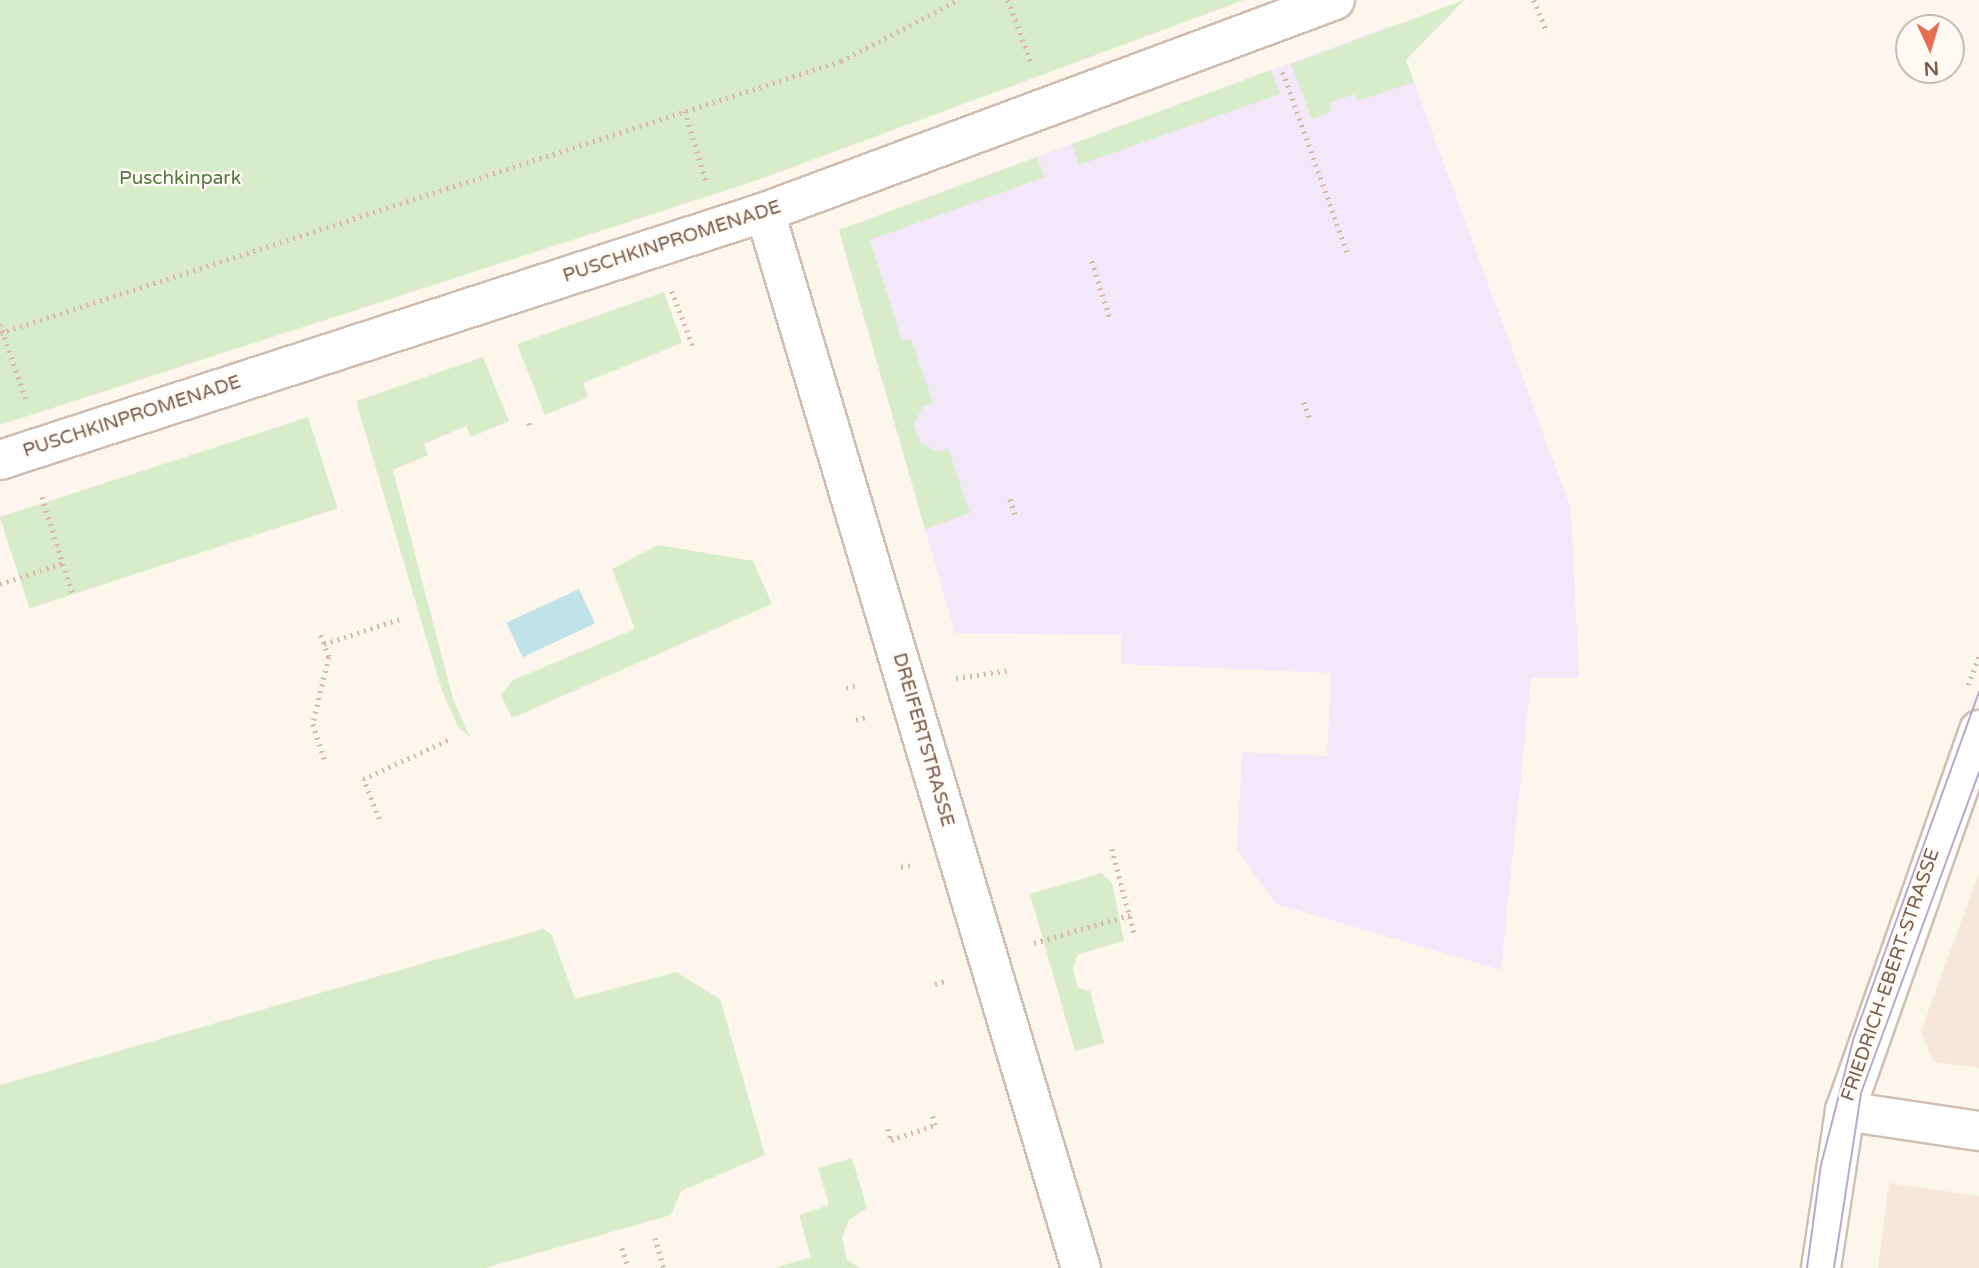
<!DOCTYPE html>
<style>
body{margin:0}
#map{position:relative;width:1979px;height:1268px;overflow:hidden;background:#fdf6ec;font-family:"Varela Round",sans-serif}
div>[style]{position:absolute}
.residential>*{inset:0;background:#f5e8da}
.education>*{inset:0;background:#f3e8fa}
.green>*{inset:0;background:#d8ecc9;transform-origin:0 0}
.water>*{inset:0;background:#bfe3e8;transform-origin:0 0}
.path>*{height:4.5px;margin-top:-2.25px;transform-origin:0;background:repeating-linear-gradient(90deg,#d9b8a5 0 2px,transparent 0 7px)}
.roads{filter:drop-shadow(2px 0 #d1beb0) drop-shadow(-2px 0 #d1beb0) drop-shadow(0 2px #d1beb0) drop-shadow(0 -2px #d1beb0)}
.minor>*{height:38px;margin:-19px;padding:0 19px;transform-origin:19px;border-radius:19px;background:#fff}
.tram>*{height:2px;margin:-1px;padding:0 1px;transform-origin:1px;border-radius:1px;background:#b9a8c9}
span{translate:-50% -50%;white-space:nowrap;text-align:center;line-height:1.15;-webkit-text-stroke:5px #fffaf3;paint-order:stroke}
.park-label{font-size:19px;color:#537a41}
.street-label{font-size:19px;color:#7a5c4d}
.north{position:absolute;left:1895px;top:14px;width:70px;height:70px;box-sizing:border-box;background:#fffaf3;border:2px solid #cabbb1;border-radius:50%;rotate:176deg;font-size:19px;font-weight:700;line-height:28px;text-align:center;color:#7a5c4d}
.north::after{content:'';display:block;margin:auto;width:24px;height:32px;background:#e76f51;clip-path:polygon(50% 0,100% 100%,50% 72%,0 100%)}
</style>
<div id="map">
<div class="residential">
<i style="clip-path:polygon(1979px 873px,1979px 1068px,1933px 1062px,1921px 1031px)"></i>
<i style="clip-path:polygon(1889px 1183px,1979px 1196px,1979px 1268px,1878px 1268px)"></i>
</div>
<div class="education">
<i style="clip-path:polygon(1393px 25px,1571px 509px,1579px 678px,1531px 678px,1501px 970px,1276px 904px,1237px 850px,1242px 752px,1327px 756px,1331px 673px,1121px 664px,1121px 635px,955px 633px,839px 230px)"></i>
</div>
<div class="green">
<i style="clip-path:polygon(0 0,1244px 0,758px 180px,0 425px)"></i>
<i style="clip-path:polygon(1464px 0,1406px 60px,1414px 82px,1358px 101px,1355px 94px,1329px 103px,1331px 112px,1312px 119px,1291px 64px)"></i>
<i style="clip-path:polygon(1271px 70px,1280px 94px,1079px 165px,1072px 144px)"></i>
<i style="clip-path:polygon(1037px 157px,1045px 177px,870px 240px,902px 341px,911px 339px,933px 403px,923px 406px,914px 424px,920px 442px,938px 452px,948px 448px,970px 513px,925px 529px,839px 230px)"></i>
<i style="clip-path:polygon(664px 292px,682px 343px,583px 383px,588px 397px,545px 415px,517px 344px)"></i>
<i style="clip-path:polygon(483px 357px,509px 421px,471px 437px,466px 426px,424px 444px,428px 455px,393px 470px,453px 699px,470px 737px,458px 727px,442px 691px,356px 401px)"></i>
<i style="left:308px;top:417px;width:96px;height:324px;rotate:72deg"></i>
<i style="clip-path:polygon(658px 545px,753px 561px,772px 604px,512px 718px,501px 695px,513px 680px,635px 629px,612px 569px)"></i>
<i style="clip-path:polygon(1101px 873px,1112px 883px,1124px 941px,1078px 954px,1073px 969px,1078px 988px,1090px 991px,1104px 1043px,1075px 1051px,1030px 894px)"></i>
<i style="clip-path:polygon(543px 929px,552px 935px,575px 999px,676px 972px,720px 999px,765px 1155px,681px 1191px,671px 1215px,485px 1268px,0 1268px,0 1085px)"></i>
<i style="clip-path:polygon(852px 1158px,867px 1208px,849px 1220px,842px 1238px,847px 1260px,860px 1268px,775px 1268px,811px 1257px,799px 1215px,829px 1205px,818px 1168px)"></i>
</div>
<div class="water">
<i style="left:579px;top:589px;width:38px;height:80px;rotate:65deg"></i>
</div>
<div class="path">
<i style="left:1008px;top:0;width:66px;rotate:69.6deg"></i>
<i style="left:1534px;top:0;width:35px;rotate:68deg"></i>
<i style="left:1283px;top:72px;width:191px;rotate:70.4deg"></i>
<i style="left:685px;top:111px;width:73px;rotate:73.3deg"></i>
<i style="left:1092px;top:261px;width:61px;rotate:72.8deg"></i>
<i style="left:672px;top:291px;width:62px;rotate:69.2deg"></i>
<i style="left:0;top:324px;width:79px;rotate:70.9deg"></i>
<i style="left:0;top:333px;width:884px;rotate:-17.92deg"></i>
<i style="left:841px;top:61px;width:132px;rotate:-27.5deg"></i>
<i style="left:1304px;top:402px;width:18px;rotate:71deg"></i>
<i style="left:529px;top:423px;width:6px;rotate:72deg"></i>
<i style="left:42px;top:497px;width:103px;rotate:72.4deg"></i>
<i style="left:1010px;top:499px;width:21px;rotate:71deg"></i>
<i style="left:0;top:584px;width:66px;rotate:-18.4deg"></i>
<i style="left:321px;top:635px;width:23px;rotate:70deg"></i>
<i style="left:329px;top:657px;width:69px;rotate:103.4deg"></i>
<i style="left:313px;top:724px;width:38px;rotate:72deg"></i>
<i style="left:324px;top:644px;width:83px;rotate:-18.2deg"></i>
<i style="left:956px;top:678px;width:55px;rotate:-8.4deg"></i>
<i style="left:1968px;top:685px;width:31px;rotate:-69deg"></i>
<i style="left:846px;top:688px;width:11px;rotate:-15deg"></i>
<i style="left:856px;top:720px;width:10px;rotate:-17deg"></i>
<i style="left:379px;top:819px;width:43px;rotate:-111.8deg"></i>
<i style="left:363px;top:779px;width:94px;rotate:-24.6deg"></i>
<i style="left:1112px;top:849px;width:90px;rotate:75.2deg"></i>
<i style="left:901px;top:867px;width:10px;rotate:-11deg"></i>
<i style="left:1034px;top:943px;width:100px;rotate:-16.3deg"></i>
<i style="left:935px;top:984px;width:10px;rotate:-17deg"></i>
<i style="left:888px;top:1129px;width:11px;rotate:75deg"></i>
<i style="left:891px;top:1140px;width:46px;rotate:-18.8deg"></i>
<i style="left:935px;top:1125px;width:10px;rotate:-107deg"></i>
<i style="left:655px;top:1238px;width:31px;rotate:73deg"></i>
<i style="left:622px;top:1248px;width:20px;rotate:72deg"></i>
</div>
<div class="roads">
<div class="minor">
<i style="left:765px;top:212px;width:1102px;rotate:73.34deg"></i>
<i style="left:0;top:460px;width:804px;rotate:-17.96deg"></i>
<i style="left:765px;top:212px;width:608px;rotate:-20.4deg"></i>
<i style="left:1845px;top:1111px;width:135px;rotate:8.5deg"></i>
<i style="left:1821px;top:1268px;width:159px;rotate:-81.3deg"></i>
<i style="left:1845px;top:1111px;width:404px;rotate:-70.6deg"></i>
</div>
</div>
<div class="tram">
<i style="left:1807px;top:1268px;width:104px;rotate:-82.3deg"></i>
<i style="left:1821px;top:1165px;width:129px;rotate:-75.6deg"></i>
<i style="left:1853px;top:1040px;width:370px;rotate:-70.1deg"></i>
<i style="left:1834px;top:1268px;width:177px;rotate:-81.2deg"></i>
<i style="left:1861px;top:1093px;width:342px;rotate:-69.8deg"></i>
</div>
<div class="park-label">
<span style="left:180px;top:179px">Puschkinpark</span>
</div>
<div class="street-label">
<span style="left:672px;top:242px;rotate:-18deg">PUSCHKINPROMENADE</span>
<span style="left:132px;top:417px;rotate:-18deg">PUSCHKINPROMENADE</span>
<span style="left:923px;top:740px;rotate:74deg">DREIFERTSTRASSE</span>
<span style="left:1891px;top:975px;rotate:-71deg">FRIEDRICH-EBERT-STRASSE</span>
</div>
<div class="north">N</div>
</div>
